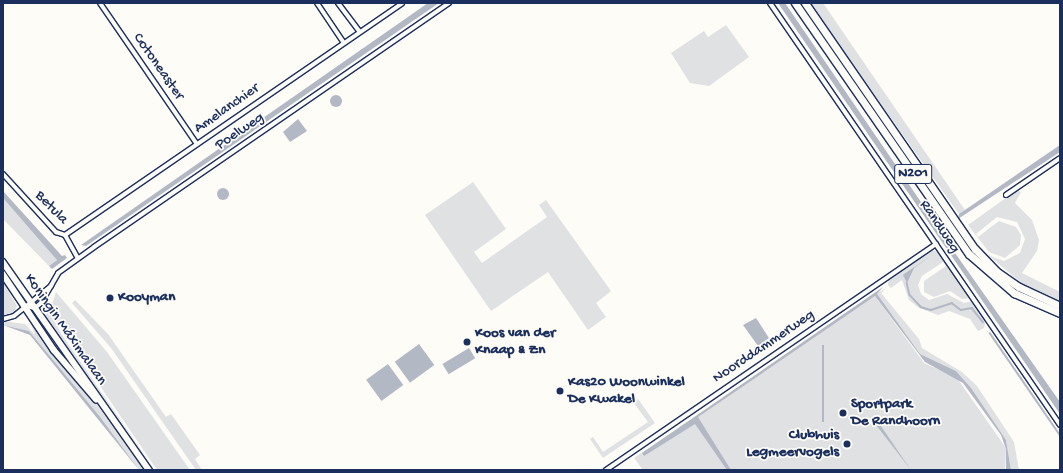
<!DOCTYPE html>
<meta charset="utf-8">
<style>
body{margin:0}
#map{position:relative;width:1063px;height:473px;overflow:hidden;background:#fdfcf7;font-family:"Gochi Hand",sans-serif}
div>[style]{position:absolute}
.green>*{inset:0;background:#e0e1e3}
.water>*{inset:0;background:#b3b8c5;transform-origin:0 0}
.round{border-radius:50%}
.stream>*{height:1.5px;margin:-0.75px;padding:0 0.75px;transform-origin:0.75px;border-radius:0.75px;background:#b3b8c5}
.roads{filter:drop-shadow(1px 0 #1b2f5e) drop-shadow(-1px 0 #1b2f5e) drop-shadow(0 1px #1b2f5e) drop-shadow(0 -1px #1b2f5e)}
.street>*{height:4px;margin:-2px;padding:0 2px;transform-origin:2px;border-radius:2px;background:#fdfcf7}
.secondary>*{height:5.5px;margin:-2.75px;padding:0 2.75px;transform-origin:2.75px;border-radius:2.75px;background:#fdfcf7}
.highway>*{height:7px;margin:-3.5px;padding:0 3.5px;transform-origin:3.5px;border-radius:3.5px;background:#fdfcf7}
.dots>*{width:11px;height:11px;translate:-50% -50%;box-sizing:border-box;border:2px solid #fdfcf7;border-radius:50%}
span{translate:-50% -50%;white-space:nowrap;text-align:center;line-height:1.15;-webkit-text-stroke:3.5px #fdfcf7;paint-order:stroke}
.shield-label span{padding:1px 3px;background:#fdfcf7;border:1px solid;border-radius:3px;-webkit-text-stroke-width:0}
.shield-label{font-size:14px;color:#1b2f5e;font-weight:700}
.street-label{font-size:15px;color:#1b2f5e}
.poi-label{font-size:15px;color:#1b2f5e;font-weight:700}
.left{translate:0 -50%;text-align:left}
.right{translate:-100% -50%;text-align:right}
.frame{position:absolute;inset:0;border:4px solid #1b2f5e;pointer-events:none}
</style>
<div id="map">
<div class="green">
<i style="clip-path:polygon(809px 3px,823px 3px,965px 210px,959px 214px)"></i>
<i style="clip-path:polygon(726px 25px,749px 57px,709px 86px,690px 83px,671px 53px,704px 31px,708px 37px)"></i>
<i style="clip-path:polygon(473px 182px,506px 229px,474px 252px,482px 263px,547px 217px,539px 205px,546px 200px,611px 291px,596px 303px,606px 317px,588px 330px,548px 272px,491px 311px,425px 215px)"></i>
<i style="clip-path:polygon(1017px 190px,1021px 192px,1015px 203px,1032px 220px,1039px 240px,1037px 251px,1022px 273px,1060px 292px,1060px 302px,1026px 287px,988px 255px,1004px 261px,1020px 253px,1025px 239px,1017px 222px,997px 217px,976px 234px,978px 237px,999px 221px,1016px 227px,1021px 235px,1020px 245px,1005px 258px,989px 252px,968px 225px)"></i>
<i style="clip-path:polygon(3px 198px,38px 237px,57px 260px,49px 266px,3px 219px)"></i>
<i style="clip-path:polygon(931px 250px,939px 252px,970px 298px,962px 299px,950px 291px,934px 297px,924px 292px,924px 281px,946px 266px,943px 262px,922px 276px,918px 285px,921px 294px,929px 300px,947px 294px,964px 303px,972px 301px,986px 320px,984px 328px,978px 331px,970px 319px,949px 311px,938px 315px,919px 308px,909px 300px,902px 280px,891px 288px,888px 285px,889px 278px)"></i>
<i style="clip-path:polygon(3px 282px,17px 306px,13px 313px,3px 315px)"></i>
<i style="clip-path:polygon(886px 288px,881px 293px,919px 339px,922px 348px,962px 372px,977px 386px,1014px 442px,1019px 470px,1011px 470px,1006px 440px,964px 380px,956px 371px,920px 354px,876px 294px)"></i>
<i style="clip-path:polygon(56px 292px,107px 352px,190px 470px,157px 470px,54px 318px,51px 307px)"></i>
<i style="clip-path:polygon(875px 296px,924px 363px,957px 378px,1006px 448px,1005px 470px,643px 470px,634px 458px)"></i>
<i style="clip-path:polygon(75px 300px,108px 334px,166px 417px,171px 414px,200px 455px,195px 459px,202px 470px,196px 470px,111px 348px,72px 303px)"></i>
<i style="clip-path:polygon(49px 312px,62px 335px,155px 470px,48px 319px,45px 315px)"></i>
<i style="clip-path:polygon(3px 321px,25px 324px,35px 335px,31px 324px,34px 323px,147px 470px,139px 470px,29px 331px,3px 325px)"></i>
<i style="clip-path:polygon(638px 399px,655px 423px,603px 458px,590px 439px,593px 437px,603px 452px,648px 422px,633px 402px)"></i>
</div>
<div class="water">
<i style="clip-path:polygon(428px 3px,439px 3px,86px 246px,81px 245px)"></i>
<i style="clip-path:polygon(778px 3px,785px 3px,938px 227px,945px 228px,941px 233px,1060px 402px,1060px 414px)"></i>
<i class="round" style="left:330px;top:95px;width:12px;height:12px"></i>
<i style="clip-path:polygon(298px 119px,307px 131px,290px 142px,283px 132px)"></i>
<i style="clip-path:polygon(1060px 145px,1060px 152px,958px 219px,959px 214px)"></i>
<i class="round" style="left:217px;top:188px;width:12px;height:12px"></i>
<i style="clip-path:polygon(3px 191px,62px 256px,65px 255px,67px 258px,52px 269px,49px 266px,57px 260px,3px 198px)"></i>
<i style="clip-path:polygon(932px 255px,914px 268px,907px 283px,903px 275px,891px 283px)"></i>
<i style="clip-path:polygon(883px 287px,877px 294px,920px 354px,956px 371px,971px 388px,1006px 440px,1011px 470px,1006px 470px,1006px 449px,1001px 435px,963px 383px,925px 362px,875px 296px,698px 417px,731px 470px,727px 470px,695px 424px,644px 456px,642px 453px)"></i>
<i style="clip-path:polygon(756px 318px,769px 338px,758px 346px,743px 325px)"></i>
<i style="clip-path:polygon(3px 325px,29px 331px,100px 417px,139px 470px,30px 335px)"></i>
<i style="left:419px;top:344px;width:26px;height:30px;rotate:54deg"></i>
<i style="left:822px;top:345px;width:2px;height:77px"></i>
<i style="left:469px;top:348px;width:12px;height:31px;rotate:59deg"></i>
<i style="left:388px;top:364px;width:26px;height:27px;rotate:54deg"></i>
<i style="clip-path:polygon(876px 419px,911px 470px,873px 421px)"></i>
</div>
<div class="stream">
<i style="left:907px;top:283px;width:12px;rotate:76deg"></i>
<i style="left:910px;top:295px;width:16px;rotate:47deg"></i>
<i style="left:921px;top:307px;width:10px;rotate:17deg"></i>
<i style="left:931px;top:310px;width:22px;rotate:-18deg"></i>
<i style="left:952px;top:303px;width:11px;rotate:38deg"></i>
<i style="left:961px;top:310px;width:11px;rotate:-10deg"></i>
<i style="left:972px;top:308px;width:18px;rotate:52deg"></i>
<i style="left:990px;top:333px;width:124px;rotate:55.5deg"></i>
</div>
<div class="roads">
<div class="street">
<i style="left:100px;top:3px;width:171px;rotate:55.5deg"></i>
<i style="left:317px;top:3px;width:48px;rotate:56deg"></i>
<i style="left:338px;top:3px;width:36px;rotate:53deg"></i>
<i style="left:770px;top:3px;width:512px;rotate:55.5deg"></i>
<i style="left:3px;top:174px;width:79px;rotate:47.6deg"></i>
<i style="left:56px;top:232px;width:9px;rotate:18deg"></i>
<i style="left:1006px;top:195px;width:65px;rotate:-34.4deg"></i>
<i style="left:65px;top:235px;width:409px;rotate:-34.5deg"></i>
<i style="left:65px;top:235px;width:26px;rotate:61deg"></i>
<i style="left:26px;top:306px;width:9px;rotate:13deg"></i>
<i style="left:35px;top:308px;width:8px;rotate:-40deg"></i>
<i style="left:41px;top:303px;width:34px;rotate:-60deg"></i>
<i style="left:58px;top:273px;width:44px;rotate:-35.8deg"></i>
<i style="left:94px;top:247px;width:431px;rotate:-34.5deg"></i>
<i style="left:3px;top:319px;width:11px;rotate:-15deg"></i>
<i style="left:14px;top:316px;width:48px;rotate:-39deg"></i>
<i style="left:606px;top:470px;width:400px;rotate:-34.4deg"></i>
</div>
<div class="secondary">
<i style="left:3px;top:262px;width:254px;rotate:54.9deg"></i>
<i style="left:3px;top:274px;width:92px;rotate:56.1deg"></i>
<i style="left:54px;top:350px;width:65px;rotate:49.4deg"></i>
</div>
<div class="highway">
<i style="left:795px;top:3px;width:305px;rotate:55.3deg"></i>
<i style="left:969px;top:254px;width:60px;rotate:40.9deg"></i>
<i style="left:1014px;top:293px;width:50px;rotate:23.5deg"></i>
<i style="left:805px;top:3px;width:299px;rotate:55.4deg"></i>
<i style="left:975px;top:249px;width:30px;rotate:46deg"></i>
<i style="left:996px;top:271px;width:28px;rotate:35deg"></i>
<i style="left:1019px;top:287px;width:45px;rotate:24.9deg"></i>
</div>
</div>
<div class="dots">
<i style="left:110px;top:298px;background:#1b2f5e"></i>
<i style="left:467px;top:342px;background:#1b2f5e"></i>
<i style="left:560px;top:391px;background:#1b2f5e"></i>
<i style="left:843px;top:413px;background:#1b2f5e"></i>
<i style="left:847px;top:444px;background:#1b2f5e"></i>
</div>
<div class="shield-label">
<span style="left:913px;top:174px">N201</span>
</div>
<div class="street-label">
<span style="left:158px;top:67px;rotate:55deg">Cotoneaster</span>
<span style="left:227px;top:109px;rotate:-35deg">Amelanchier</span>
<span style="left:240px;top:132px;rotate:-34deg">Poelweg</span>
<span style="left:51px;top:208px;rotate:46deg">Betula</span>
<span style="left:939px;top:227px;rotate:56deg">Randweg</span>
<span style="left:65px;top:330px;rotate:55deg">Koningin Máximalaan</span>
<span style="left:764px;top:347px;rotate:-34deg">Noorddammerweg</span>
</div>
<div class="poi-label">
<span class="left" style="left:118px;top:298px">Kooyman</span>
<span class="left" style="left:475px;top:342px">Koos van der<br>Knaap &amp; Zn</span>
<span class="left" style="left:568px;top:391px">Kas20 Woonwinkel<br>De Kwakel</span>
<span class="left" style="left:851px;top:413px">Sportpark<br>De Randhoorn</span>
<span class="right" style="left:839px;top:444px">Clubhuis<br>Legmeervogels</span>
</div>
<div class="frame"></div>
</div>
